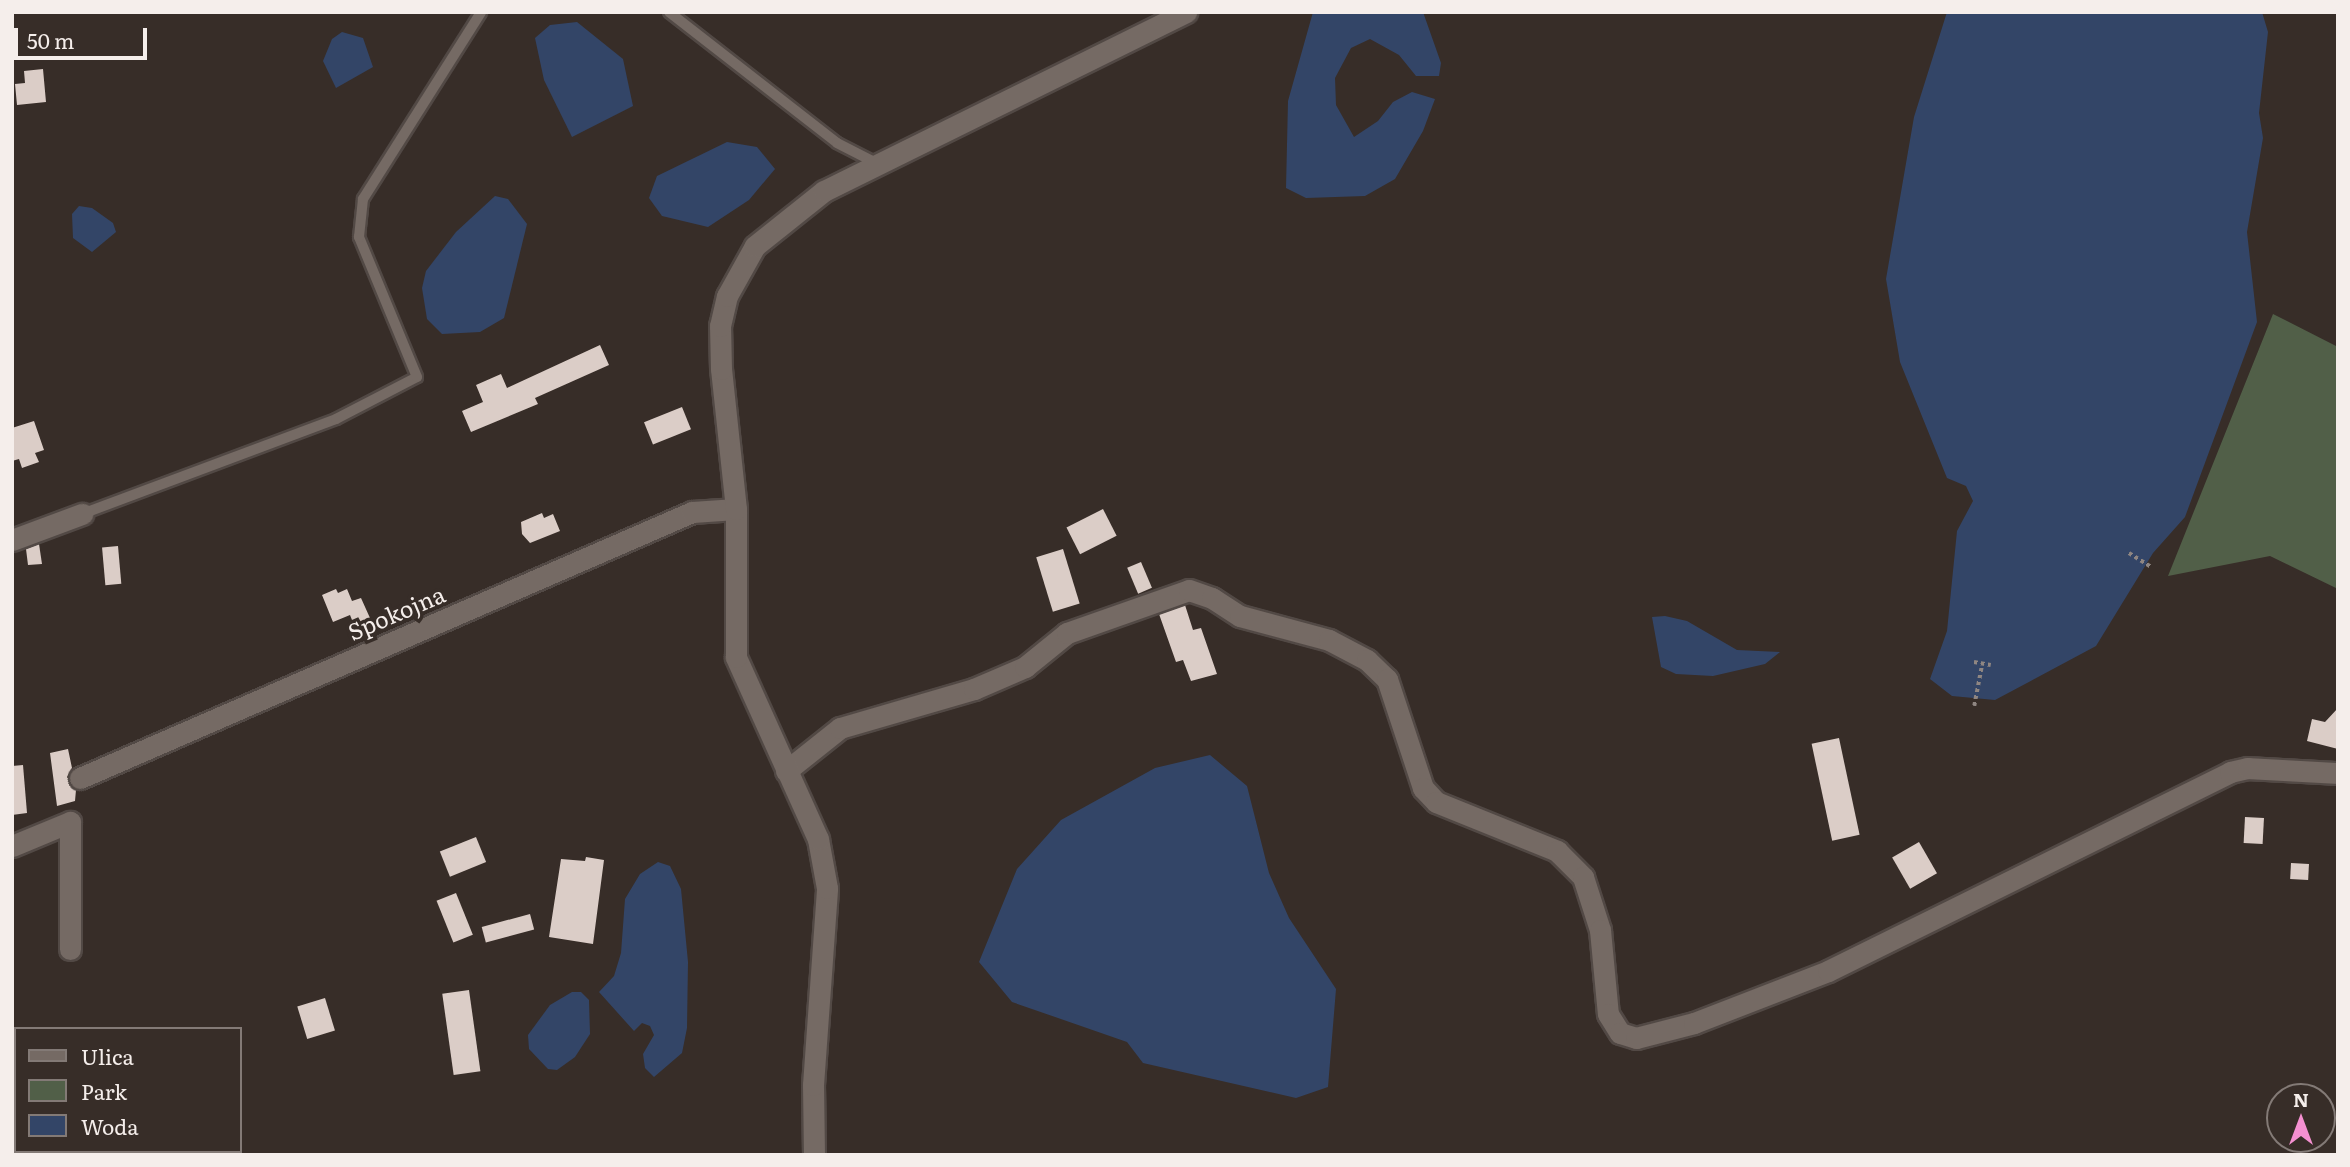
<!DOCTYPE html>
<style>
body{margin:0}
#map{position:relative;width:2350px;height:1167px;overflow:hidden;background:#372d28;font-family:Literata,serif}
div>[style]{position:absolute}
.green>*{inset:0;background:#515f48}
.water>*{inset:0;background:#334567}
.building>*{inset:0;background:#dbcdc7;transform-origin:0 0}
.path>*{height:3.5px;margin-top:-1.75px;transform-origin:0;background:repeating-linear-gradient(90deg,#8f8682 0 3.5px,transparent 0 7px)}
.roads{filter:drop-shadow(2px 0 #524945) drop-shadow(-2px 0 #524945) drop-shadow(0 2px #524945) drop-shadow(0 -2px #524945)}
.service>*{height:10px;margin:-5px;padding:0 5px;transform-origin:5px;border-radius:5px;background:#756a64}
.minor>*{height:21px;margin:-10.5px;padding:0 10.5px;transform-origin:10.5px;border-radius:10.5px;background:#756a64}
span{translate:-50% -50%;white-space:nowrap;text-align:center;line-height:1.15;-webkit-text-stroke:7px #372d28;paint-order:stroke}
.street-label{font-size:23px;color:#f5eeeb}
.frame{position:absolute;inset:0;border:14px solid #f5eeeb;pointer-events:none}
.legend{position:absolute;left:14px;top:1027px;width:228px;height:126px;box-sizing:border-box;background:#372d28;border:2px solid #837a76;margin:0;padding:9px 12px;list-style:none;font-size:21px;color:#f5eeeb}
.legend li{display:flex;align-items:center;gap:14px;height:35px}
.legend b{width:35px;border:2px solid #837a76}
.north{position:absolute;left:2266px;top:1083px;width:70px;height:70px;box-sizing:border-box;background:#372d28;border:2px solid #837a76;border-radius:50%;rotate:0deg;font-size:19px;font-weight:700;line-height:28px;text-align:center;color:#f5eeeb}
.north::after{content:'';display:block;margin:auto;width:24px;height:32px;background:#f590d1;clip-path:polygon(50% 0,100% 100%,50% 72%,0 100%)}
.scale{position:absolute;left:14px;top:28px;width:133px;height:32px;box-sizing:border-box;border:4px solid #f5eeeb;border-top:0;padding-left:9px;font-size:21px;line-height:24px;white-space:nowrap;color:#f5eeeb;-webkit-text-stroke:5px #372d28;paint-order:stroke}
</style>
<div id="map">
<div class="green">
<i style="clip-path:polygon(2273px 314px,2338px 347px,2338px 589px,2270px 556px,2168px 576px)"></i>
</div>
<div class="water">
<i style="clip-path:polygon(1313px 12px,1423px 12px,1441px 63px,1439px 76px,1416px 76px,1399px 55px,1370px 39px,1351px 48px,1335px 78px,1336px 105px,1354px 137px,1378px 121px,1393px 102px,1412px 92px,1435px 99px,1423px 131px,1395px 179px,1365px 196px,1306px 198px,1286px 188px,1288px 101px)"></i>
<i style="clip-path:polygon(1947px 12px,2262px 12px,2268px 32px,2259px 113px,2263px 138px,2247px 232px,2257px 322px,2185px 517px,2153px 553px,2096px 646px,1995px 700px,1952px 696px,1930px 679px,1947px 631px,1957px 531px,1973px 501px,1966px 486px,1947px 478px,1900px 362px,1886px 279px,1914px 117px)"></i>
<i style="clip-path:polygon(577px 22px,623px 59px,633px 106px,572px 137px,544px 80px,535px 38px,550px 25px)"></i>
<i style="clip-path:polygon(342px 32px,363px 38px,373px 67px,336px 88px,323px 61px,332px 39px)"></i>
<i style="clip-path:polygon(727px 142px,757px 147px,775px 169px,749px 200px,708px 227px,662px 216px,649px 198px,657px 176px)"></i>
<i style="clip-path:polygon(495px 196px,508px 199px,527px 224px,504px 318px,480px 332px,442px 334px,427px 319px,422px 288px,426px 271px,456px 232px)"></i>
<i style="clip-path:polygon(79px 206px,92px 208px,113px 223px,116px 232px,92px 252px,73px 238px,72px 214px)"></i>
<i style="clip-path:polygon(1665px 616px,1687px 621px,1737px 650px,1780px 652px,1765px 664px,1713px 676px,1676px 674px,1661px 667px,1652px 617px)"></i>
<i style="clip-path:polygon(1210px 755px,1247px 786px,1269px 873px,1289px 918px,1336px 989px,1328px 1087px,1296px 1098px,1143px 1063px,1127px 1042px,1012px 1002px,979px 962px,1017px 869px,1061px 820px,1155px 768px)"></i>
<i style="clip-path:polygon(658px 862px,670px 866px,681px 889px,688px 962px,687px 1028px,682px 1053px,654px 1077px,645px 1068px,643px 1054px,654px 1035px,650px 1026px,642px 1023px,634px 1031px,599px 992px,614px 976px,621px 953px,625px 899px,640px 874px)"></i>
<i style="clip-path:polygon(572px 992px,581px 992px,589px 1000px,590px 1034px,575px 1057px,557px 1070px,548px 1069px,529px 1049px,528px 1035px,550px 1005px)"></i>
</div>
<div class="building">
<i style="clip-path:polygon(43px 69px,46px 102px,17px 105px,15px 84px,25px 83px,24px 71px)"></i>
<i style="clip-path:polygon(600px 345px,609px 365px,535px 398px,538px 404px,471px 432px,462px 411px,483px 402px,476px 385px,501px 374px,507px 388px)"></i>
<i style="left:682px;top:407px;width:24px;height:41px;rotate:68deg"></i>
<i style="clip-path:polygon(34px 421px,44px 450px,35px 453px,39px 462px,22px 468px,19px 459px,12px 461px,12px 428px)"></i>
<i style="left:1103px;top:509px;width:30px;height:41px;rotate:63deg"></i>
<i style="clip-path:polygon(542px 513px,544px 518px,553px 514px,560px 531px,530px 543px,522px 534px,521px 522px)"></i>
<i style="clip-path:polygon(39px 544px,42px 564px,28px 565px,26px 549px)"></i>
<i style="left:118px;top:546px;width:38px;height:16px;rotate:85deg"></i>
<i style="left:1063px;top:549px;width:57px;height:28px;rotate:73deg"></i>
<i style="left:1141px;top:562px;width:28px;height:15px;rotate:67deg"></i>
<i style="clip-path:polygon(336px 589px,338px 593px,347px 589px,352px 601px,361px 598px,370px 618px,354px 625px,350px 615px,333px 622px,322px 595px)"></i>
<i style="clip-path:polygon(1185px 605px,1193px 630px,1201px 628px,1217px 674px,1191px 681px,1183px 660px,1176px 662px,1159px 614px)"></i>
<i style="clip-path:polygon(2338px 708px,2338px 749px,2307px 741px,2312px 719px,2325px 722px)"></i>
<i style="left:1839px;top:738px;width:99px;height:28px;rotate:78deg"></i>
<i style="clip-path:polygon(68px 749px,72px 768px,67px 777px,76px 790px,75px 801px,57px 806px,50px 753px)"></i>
<i style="clip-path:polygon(23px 765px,27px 813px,12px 815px,12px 766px)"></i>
<i style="left:2245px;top:817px;width:19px;height:26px;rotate:3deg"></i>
<i style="left:476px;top:837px;width:27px;height:39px;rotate:68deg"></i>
<i style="left:1919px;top:842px;width:36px;height:31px;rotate:60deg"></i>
<i style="clip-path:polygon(586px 857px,604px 860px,593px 944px,549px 937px,561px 859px,585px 861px)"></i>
<i style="left:2291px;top:863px;width:18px;height:16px;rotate:3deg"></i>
<i style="left:456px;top:893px;width:45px;height:21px;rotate:68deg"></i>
<i style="left:530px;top:914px;width:16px;height:50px;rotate:75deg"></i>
<i style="left:469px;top:990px;width:82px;height:27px;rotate:82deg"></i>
<i style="left:325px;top:998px;width:34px;height:29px;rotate:73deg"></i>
</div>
<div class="path">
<i style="left:2129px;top:553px;width:25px;rotate:32deg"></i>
<i style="left:1974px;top:662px;width:17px;rotate:10deg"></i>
<i style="left:1974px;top:706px;width:43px;rotate:-79.2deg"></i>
</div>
<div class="roads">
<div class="service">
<i style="left:669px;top:12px;width:213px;rotate:37.9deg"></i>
<i style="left:837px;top:143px;width:44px;rotate:27.1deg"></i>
<i style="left:82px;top:514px;width:271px;rotate:-20.5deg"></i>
<i style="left:336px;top:419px;width:91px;rotate:-27.4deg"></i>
<i style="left:417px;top:377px;width:152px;rotate:-112.5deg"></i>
<i style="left:359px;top:237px;width:38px;rotate:-84deg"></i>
<i style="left:363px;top:199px;width:221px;rotate:-57.7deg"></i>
</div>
<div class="minor">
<i style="left:12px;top:540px;width:75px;rotate:-20.4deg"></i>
<i style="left:786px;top:771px;width:69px;rotate:-38.5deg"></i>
<i style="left:840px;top:728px;width:140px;rotate:-16.2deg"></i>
<i style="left:974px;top:689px;width:56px;rotate:-23.3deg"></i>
<i style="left:1025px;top:667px;width:54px;rotate:-39deg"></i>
<i style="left:1067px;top:633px;width:129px;rotate:-19.4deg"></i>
<i style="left:1189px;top:590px;width:24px;rotate:19deg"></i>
<i style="left:1212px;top:598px;width:33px;rotate:33deg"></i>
<i style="left:1240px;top:616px;width:92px;rotate:15.1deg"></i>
<i style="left:1329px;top:640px;width:43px;rotate:27.8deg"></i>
<i style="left:1367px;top:660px;width:28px;rotate:44deg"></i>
<i style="left:1387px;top:679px;width:115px;rotate:71.7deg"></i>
<i style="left:1423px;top:788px;width:19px;rotate:47deg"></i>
<i style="left:1436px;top:802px;width:131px;rotate:22deg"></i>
<i style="left:1557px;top:851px;width:37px;rotate:45deg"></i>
<i style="left:1583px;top:877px;width:56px;rotate:72.2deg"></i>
<i style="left:1600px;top:930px;width:84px;rotate:84.6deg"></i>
<i style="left:1608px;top:1014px;width:22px;rotate:58deg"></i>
<i style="left:1620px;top:1033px;width:17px;rotate:17deg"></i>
<i style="left:1636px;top:1038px;width:60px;rotate:-14.5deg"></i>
<i style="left:1694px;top:1023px;width:144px;rotate:-21.2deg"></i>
<i style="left:1828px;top:971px;width:449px;rotate:-26.3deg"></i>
<i style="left:2230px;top:772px;width:18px;rotate:-13deg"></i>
<i style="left:2248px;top:768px;width:90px;rotate:3.2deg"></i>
<i style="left:80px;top:778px;width:667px;rotate:-23.49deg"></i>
<i style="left:692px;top:512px;width:44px;rotate:-3.9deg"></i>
<i style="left:12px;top:846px;width:63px;rotate:-22.5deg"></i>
<i style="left:70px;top:822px;width:127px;rotate:90deg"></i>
<i style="left:814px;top:1155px;width:70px;rotate:-90.8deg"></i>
<i style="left:813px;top:1085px;width:197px;rotate:-85.9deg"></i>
<i style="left:827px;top:888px;width:50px;rotate:-100.4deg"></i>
<i style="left:818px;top:839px;width:200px;rotate:-114.3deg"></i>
<i style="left:736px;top:657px;width:148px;rotate:-90deg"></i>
<i style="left:736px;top:509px;width:141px;rotate:-96.1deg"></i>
<i style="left:721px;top:369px;width:43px;rotate:-91.3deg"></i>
<i style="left:720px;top:326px;width:31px;rotate:-77deg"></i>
<i style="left:727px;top:296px;width:57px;rotate:-60.8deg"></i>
<i style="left:755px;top:246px;width:88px;rotate:-38.6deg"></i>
<i style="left:824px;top:191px;width:404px;rotate:-26.3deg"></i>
</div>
</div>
<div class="street-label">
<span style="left:396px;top:612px;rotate:-23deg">Spokojna</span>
</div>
<div class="frame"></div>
<ul class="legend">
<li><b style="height:9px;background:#756a64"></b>Ulica</li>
<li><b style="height:19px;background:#515f48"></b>Park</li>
<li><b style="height:19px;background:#334567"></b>Woda</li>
</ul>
<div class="north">N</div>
<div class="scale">50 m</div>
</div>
